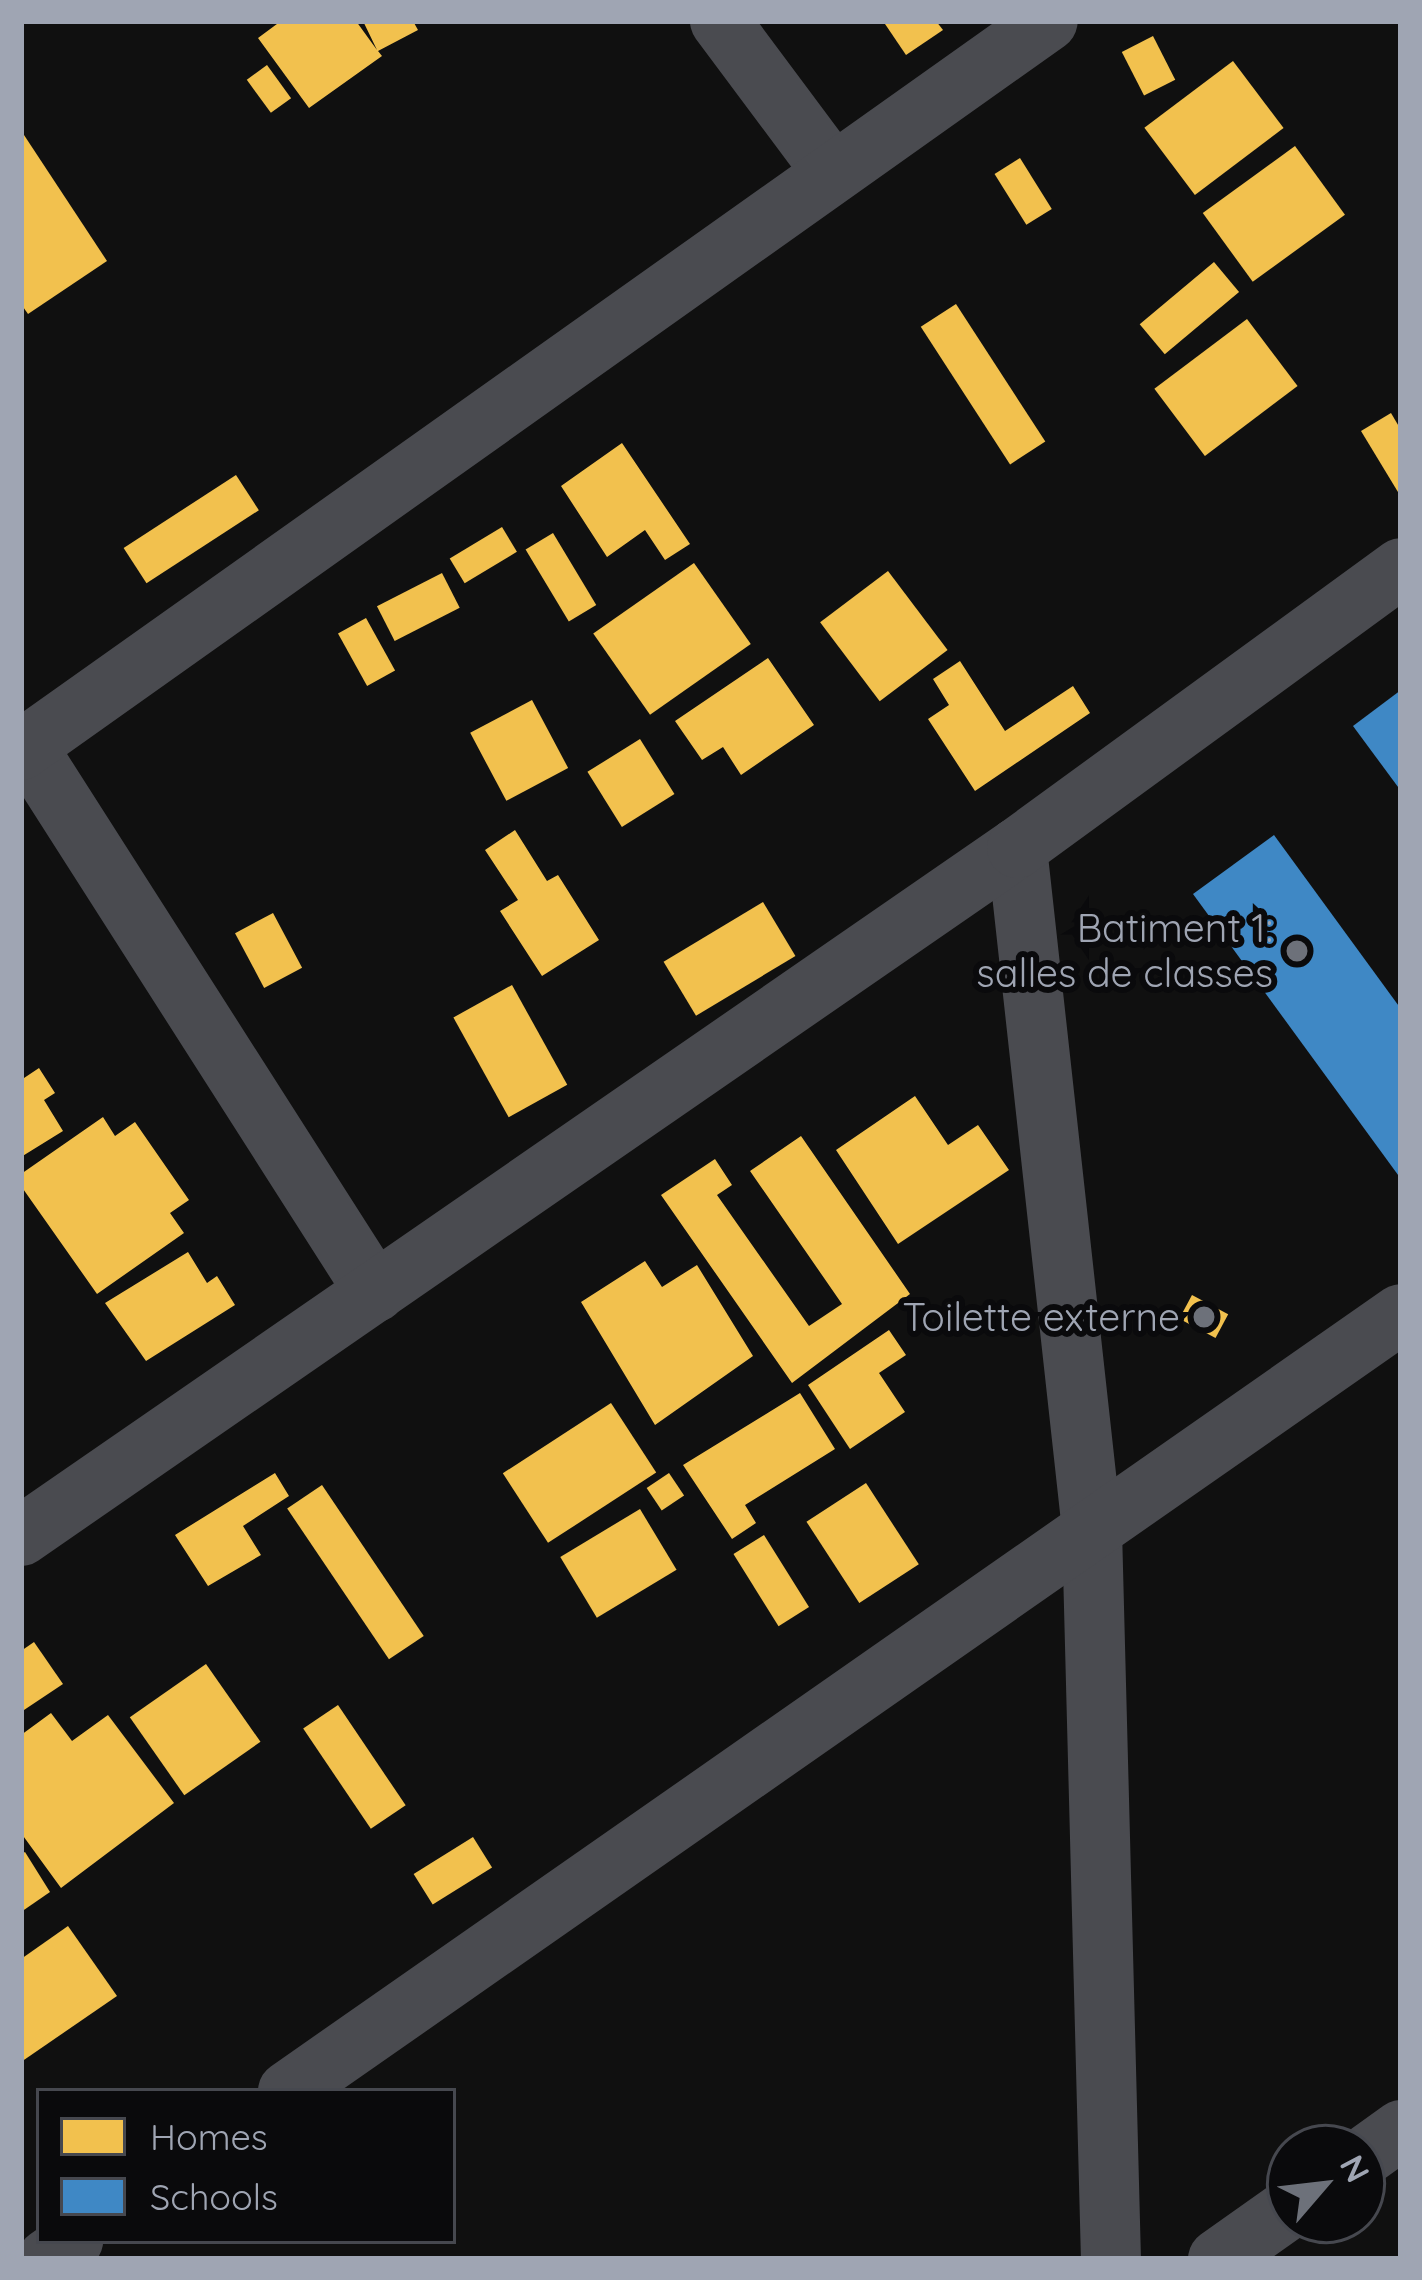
<!DOCTYPE html>
<style>
body{margin:0}
#map{position:relative;width:1422px;height:2280px;overflow:hidden;background:#101010;font-family:Quicksand,sans-serif}
div>[style]{position:absolute}
.homes>*{inset:0;background:#f2c14e;transform-origin:0 0}
.schools>*{inset:0;background:#3f88c5}
.minor>*{height:60px;margin:-30px;padding:0 30px;transform-origin:30px;border-radius:30px;background:#4a4b50}
.dots>*{width:33px;height:33px;translate:-50% -50%;box-sizing:border-box;border:6px solid #0a0a0c;border-radius:50%}
span{translate:-50% -50%;white-space:nowrap;text-align:center;line-height:1.15;-webkit-text-stroke:12px #0a0a0c;paint-order:stroke}
.poi-label{font-size:39px;color:#9fa5b3}
.right{translate:-100% -50%;text-align:right}
.frame{position:absolute;inset:0;border:24px solid #9fa5b3;pointer-events:none}
.legend{position:absolute;left:36px;top:2088px;width:420px;height:156px;box-sizing:border-box;background:#0a0a0c;border:3px solid #46484f;margin:0;padding:15px 21px;list-style:none;font-size:36px;color:#9fa5b3}
.legend li{display:flex;align-items:center;gap:24px;height:60px}
.legend b{width:60px;border:3px solid #46484f}
.north{position:absolute;left:1266px;top:2124px;width:120px;height:120px;box-sizing:border-box;background:#0a0a0c;border:3px solid #46484f;border-radius:50%;rotate:62deg;font-size:33px;font-weight:700;line-height:48px;text-align:center;color:#9fa5b3}
.north::after{content:'';display:block;margin:auto;width:42px;height:54px;background:#6d717a;clip-path:polygon(50% 0,100% 100%,50% 72%,0 100%)}
</style>
<div id="map">
<div class="homes">
<i style="clip-path:polygon(281px 21px,356px 21px,377px 50px,363px 21px,413px 21px,418px 30px,378px 51px,382px 56px,309px 108px,258px 38px)"></i>
<i style="clip-path:polygon(883px 21px,936px 21px,943px 30px,906px 55px)"></i>
<i style="left:1153px;top:36px;width:49px;height:35px;rotate:63deg"></i>
<i style="left:1233px;top:61px;width:84px;height:111px;rotate:53deg"></i>
<i style="left:267px;top:65px;width:41px;height:25px;rotate:54deg"></i>
<i style="clip-path:polygon(24px 135px,107px 261px,28px 314px,21px 304px)"></i>
<i style="left:1295px;top:146px;width:85px;height:114px;rotate:54deg"></i>
<i style="left:1020px;top:158px;width:60px;height:30px;rotate:58deg"></i>
<i style="left:1214px;top:262px;width:39px;height:97px;rotate:50deg"></i>
<i style="left:956px;top:304px;width:164px;height:42px;rotate:57deg"></i>
<i style="left:1247px;top:319px;width:84px;height:116px;rotate:53deg"></i>
<i style="clip-path:polygon(1391px 413px,1401px 430px,1401px 497px,1361px 431px)"></i>
<i style="clip-path:polygon(622px 443px,690px 544px,665px 560px,645px 530px,607px 557px,561px 486px)"></i>
<i style="left:236px;top:475px;width:42px;height:134px;rotate:57deg"></i>
<i style="left:502px;top:527px;width:29px;height:61px;rotate:59deg"></i>
<i style="left:553px;top:533px;width:84px;height:32px;rotate:59deg"></i>
<i style="left:694px;top:563px;width:99px;height:123px;rotate:55deg"></i>
<i style="left:888px;top:571px;width:99px;height:85px;rotate:53deg"></i>
<i style="left:442px;top:573px;width:39px;height:73px;rotate:63deg"></i>
<i style="left:366px;top:618px;width:60px;height:32px;rotate:61deg"></i>
<i style="clip-path:polygon(768px 658px,814px 725px,741px 775px,723px 747px,702px 760px,675px 721px)"></i>
<i style="clip-path:polygon(960px 661px,1005px 731px,1073px 686px,1090px 713px,975px 791px,928px 719px,949px 705px,933px 679px)"></i>
<i style="left:532px;top:700px;width:77px;height:70px;rotate:62deg"></i>
<i style="left:640px;top:739px;width:65px;height:62px;rotate:58deg"></i>
<i style="clip-path:polygon(515px 830px,547px 881px,558px 875px,599px 940px,542px 976px,500px 911px,518px 900px,485px 850px)"></i>
<i style="left:763px;top:902px;width:63px;height:116px;rotate:59deg"></i>
<i style="left:273px;top:913px;width:62px;height:43px;rotate:62deg"></i>
<i style="left:512px;top:985px;width:114px;height:67px;rotate:61deg"></i>
<i style="clip-path:polygon(39px 1068px,55px 1093px,44px 1100px,63px 1131px,21px 1157px,21px 1080px)"></i>
<i style="clip-path:polygon(915px 1096px,948px 1145px,978px 1125px,1009px 1170px,898px 1244px,836px 1150px)"></i>
<i style="clip-path:polygon(103px 1117px,115px 1136px,135px 1122px,189px 1200px,170px 1213px,184px 1233px,97px 1294px,21px 1186px,21px 1174px)"></i>
<i style="clip-path:polygon(801px 1136px,910px 1294px,792px 1383px,661px 1195px,715px 1159px,732px 1185px,717px 1195px,809px 1326px,842px 1304px,750px 1171px)"></i>
<i style="clip-path:polygon(188px 1252px,207px 1283px,217px 1276px,235px 1305px,146px 1361px,105px 1303px)"></i>
<i style="clip-path:polygon(645px 1261px,662px 1287px,697px 1265px,753px 1356px,655px 1425px,581px 1302px)"></i>
<i style="left:1192px;top:1295px;width:41px;height:27px;rotate:28deg"></i>
<i style="clip-path:polygon(889px 1330px,906px 1355px,879px 1373px,905px 1412px,850px 1449px,808px 1385px)"></i>
<i style="clip-path:polygon(800px 1393px,835px 1449px,745px 1505px,756px 1523px,732px 1539px,683px 1465px)"></i>
<i style="left:611px;top:1403px;width:83px;height:129px;rotate:57deg"></i>
<i style="clip-path:polygon(275px 1473px,289px 1496px,243px 1526px,261px 1555px,208px 1586px,175px 1535px)"></i>
<i style="left:669px;top:1473px;width:27px;height:27px;rotate:56deg"></i>
<i style="left:866px;top:1483px;width:97px;height:71px;rotate:57deg"></i>
<i style="left:322px;top:1485px;width:182px;height:42px;rotate:56deg"></i>
<i style="left:640px;top:1509px;width:71px;height:93px;rotate:59deg"></i>
<i style="left:764px;top:1535px;width:85px;height:36px;rotate:58deg"></i>
<i style="clip-path:polygon(34px 1642px,63px 1684px,21px 1712px,21px 1651px)"></i>
<i style="left:206px;top:1664px;width:95px;height:93px;rotate:55deg"></i>
<i style="left:338px;top:1705px;width:121px;height:42px;rotate:56deg"></i>
<i style="clip-path:polygon(51px 1713px,72px 1741px,108px 1715px,174px 1803px,61px 1888px,21px 1833px,21px 1735px)"></i>
<i style="left:473px;top:1837px;width:36px;height:70px;rotate:58deg"></i>
<i style="clip-path:polygon(25px 1852px,50px 1892px,21px 1912px,21px 1854px)"></i>
<i style="clip-path:polygon(68px 1926px,117px 1996px,21px 2062px,21px 1959px)"></i>
</div>
<div class="schools">
<i style="clip-path:polygon(1401px 690px,1401px 791px,1353px 726px)"></i>
<i style="clip-path:polygon(1274px 835px,1401px 1009px,1401px 1179px,1193px 894px)"></i>
</div>
<div class="minor">
<i style="left:720px;top:21px;width:186px;rotate:53.3deg"></i>
<i style="left:27px;top:747px;width:647px;rotate:57.44deg"></i>
<i style="left:21px;top:750px;width:1259px;rotate:-35.37deg"></i>
<i style="left:1017px;top:848px;width:686px;rotate:83.72deg"></i>
<i style="left:1092px;top:1530px;width:729px;rotate:88.51deg"></i>
<i style="left:21px;top:1536px;width:1211px;rotate:-34.64deg"></i>
<i style="left:1017px;top:848px;width:475px;rotate:-36.1deg"></i>
<i style="left:288px;top:2091px;width:1357px;rotate:-34.92deg"></i>
<i style="left:1362px;top:2158px;width:48px;rotate:-35.7deg"></i>
<i style="left:47px;top:2259px;width:32px;rotate:-35deg"></i>
<i style="left:1218px;top:2259px;width:88px;rotate:-35.3deg"></i>
</div>
<div class="dots">
<i style="left:1297px;top:951px;background:#6d717a"></i>
<i style="left:1204px;top:1317px;background:#6d717a"></i>
</div>
<div class="poi-label">
<span class="right" style="left:1273px;top:951px">Batiment 1:<br>salles de classes</span>
<span class="right" style="left:1180px;top:1317px">Toilette externe</span>
</div>
<div class="frame"></div>
<ul class="legend">
<li><b style="height:33px;background:#f2c14e"></b>Homes</li>
<li><b style="height:33px;background:#3f88c5"></b>Schools</li>
</ul>
<div class="north">N</div>
</div>
